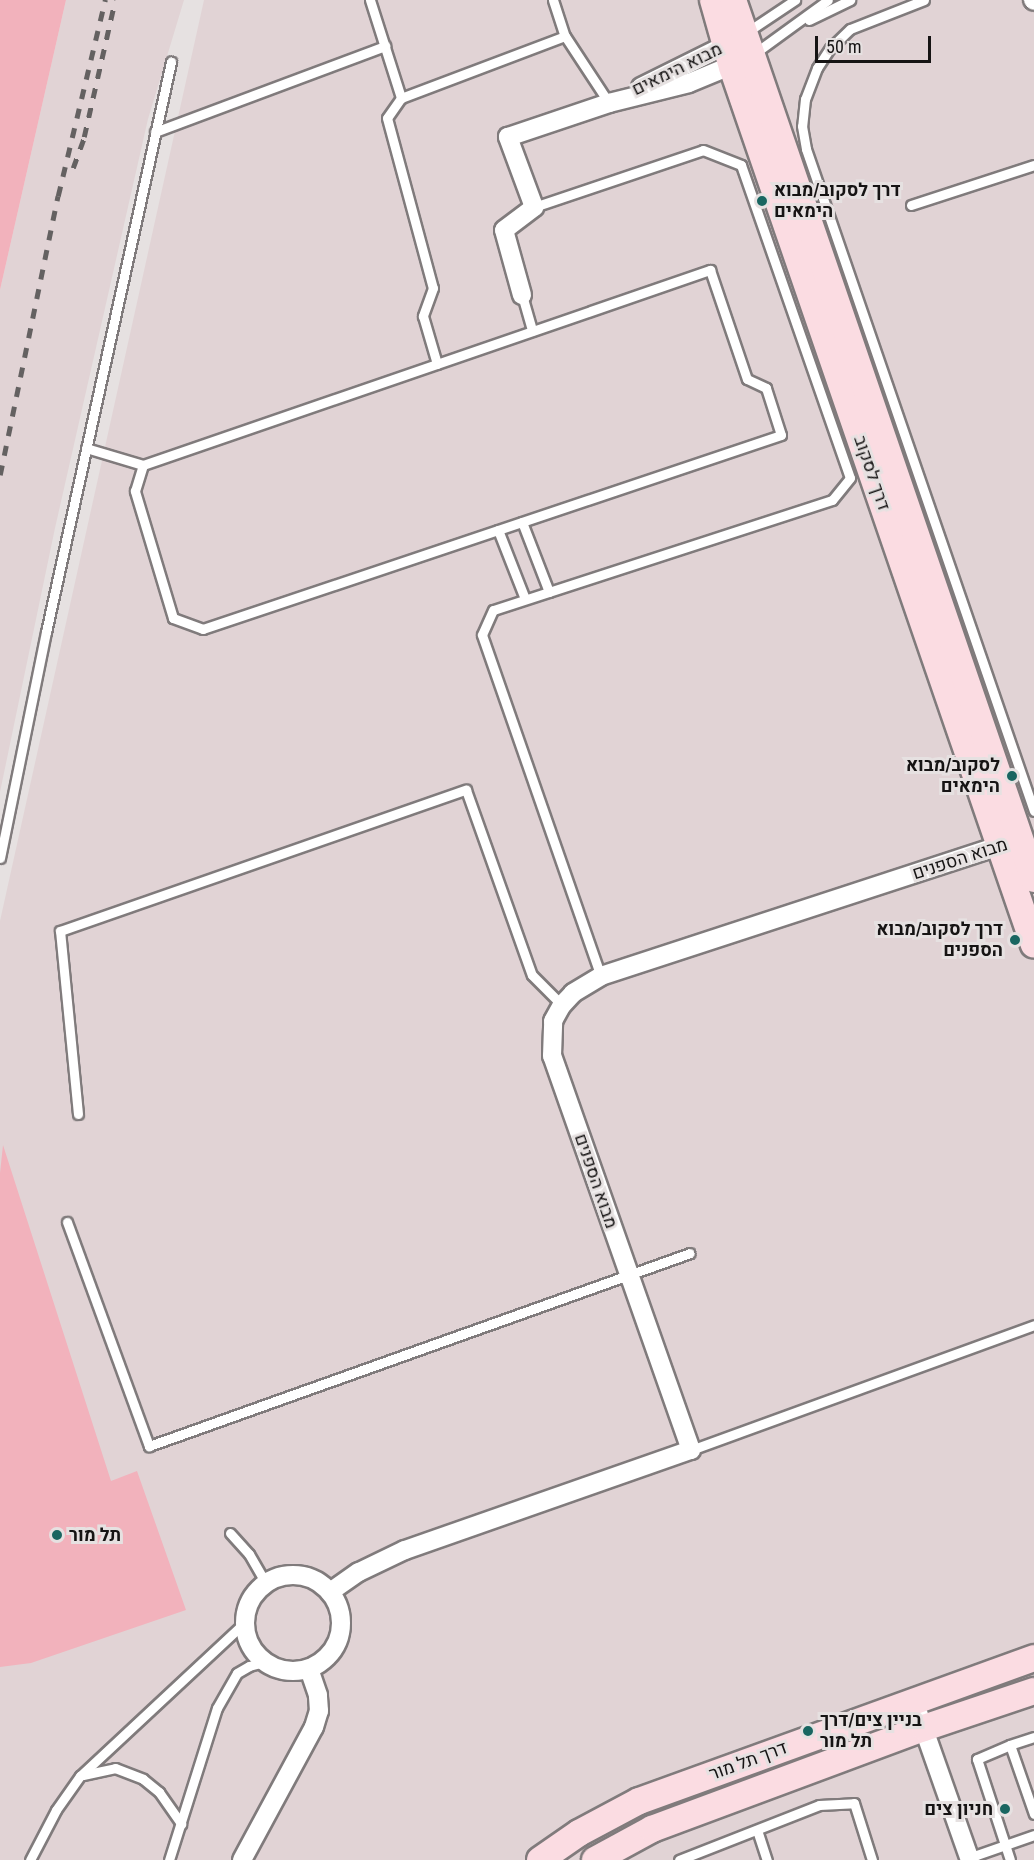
<!DOCTYPE html>
<meta charset="utf-8">
<style>
body{margin:0}
#map{position:relative;width:1034px;height:1860px;overflow:hidden;background:#e6e1e1;font-family:"Roboto Condensed",Heebo,sans-serif}
div>[style]{position:absolute}
.built>*{inset:0;background:#e1d3d5}
.green>*{inset:0;background:#f2b2bc}
.roads{filter:drop-shadow(2px 0 #807b7c) drop-shadow(-2px 0 #807b7c) drop-shadow(0 2px #807b7c) drop-shadow(0 -2px #807b7c)}
.lane>*{height:9px;margin:-4.5px;padding:0 4.5px;transform-origin:4.5px;border-radius:4.5px;background:#fff}
.street>*{height:18px;margin:-9px;padding:0 9px;transform-origin:9px;border-radius:9px;background:#fff}
.street>.ring{margin:-9px;padding:0;box-sizing:content-box;background:none;border:18px solid #fff;border-radius:50%}
.secondary>*{height:26px;margin:-13px;padding:0 13px;transform-origin:13px;border-radius:13px;background:#fbdce2}
.rail>*{height:4.5px;margin-top:-2.25px;transform-origin:0;background:repeating-linear-gradient(90deg,#646161 0 10px,transparent 0 20px)}
.dots>*{width:16px;height:16px;translate:-50% -50%;box-sizing:border-box;border:3px solid #e6e1e1;border-radius:50%}
span{translate:-50% -50%;white-space:nowrap;text-align:center;line-height:1.15;-webkit-text-stroke:6px #e6e1e1;paint-order:stroke}
.street-label{font-size:18px;color:#161414}
.poi-label{font-size:18px;color:#161414;font-weight:700}
.left{translate:0 -50%;text-align:left}
.right{translate:-100% -50%;text-align:right}
.scale{position:absolute;left:815px;top:36px;width:116px;height:27px;box-sizing:border-box;border:3px solid #161414;border-top:0;padding-left:8px;font-size:18px;line-height:21px;white-space:nowrap;color:#161414;-webkit-text-stroke:4px #e6e1e1;paint-order:stroke}
</style>
<div id="map">
<div class="built">
<i style="clip-path:polygon(66px 0,184px 0,148px 119px,55px 528px,0 792px,0 290px)"></i>
<i style="clip-path:polygon(204px 0,1034px 0,1034px 1860px,0 1860px,0 921px)"></i>
</div>
<div class="green">
<i style="clip-path:polygon(0 0,66px 0,0 290px)"></i>
<i style="clip-path:polygon(3px 1145px,111px 1481px,137px 1471px,186px 1610px,31px 1663px,0 1667px,0 1173px)"></i>
</div>
<div class="roads">
<div class="lane">
<i style="left:370px;top:0;width:103px;rotate:72.4deg"></i>
<i style="left:401px;top:98px;width:175px;rotate:-20.7deg"></i>
<i style="left:553px;top:0;width:38px;rotate:72deg"></i>
<i style="left:565px;top:36px;width:80px;rotate:56.7deg"></i>
<i style="left:924px;top:0;width:79px;rotate:158.6deg"></i>
<i style="left:850px;top:29px;width:28px;rotate:136deg"></i>
<i style="left:830px;top:48px;width:24px;rotate:123deg"></i>
<i style="left:817px;top:68px;width:33px;rotate:111deg"></i>
<i style="left:805px;top:99px;width:27px;rotate:96deg"></i>
<i style="left:802px;top:126px;width:23px;rotate:80deg"></i>
<i style="left:806px;top:149px;width:700px;rotate:71deg"></i>
<i style="left:809px;top:20px;width:46px;rotate:-26deg"></i>
<i style="left:747px;top:32px;width:58px;rotate:-33.7deg"></i>
<i style="left:755px;top:53px;width:90px;rotate:-36deg"></i>
<i style="left:401px;top:98px;width:24px;rotate:125deg"></i>
<i style="left:387px;top:118px;width:176px;rotate:74.9deg"></i>
<i style="left:433px;top:288px;width:30px;rotate:110deg"></i>
<i style="left:423px;top:316px;width:50px;rotate:73.7deg"></i>
<i style="left:155px;top:132px;width:246px;rotate:-20.5deg"></i>
<i style="left:911px;top:205px;width:129px;rotate:-18deg"></i>
<i style="left:534px;top:207px;width:178px;rotate:-18.6deg"></i>
<i style="left:703px;top:150px;width:41px;rotate:21.5deg"></i>
<i style="left:741px;top:165px;width:331px;rotate:70.8deg"></i>
<i style="left:850px;top:478px;width:28px;rotate:129deg"></i>
<i style="left:832px;top:500px;width:356px;rotate:162deg"></i>
<i style="left:493px;top:610px;width:27px;rotate:114deg"></i>
<i style="left:482px;top:635px;width:361px;rotate:70.8deg"></i>
<i style="left:522px;top:295px;width:37px;rotate:74deg"></i>
<i style="left:86px;top:448px;width:59px;rotate:16.6deg"></i>
<i style="left:143px;top:465px;width:600px;rotate:-18.98deg"></i>
<i style="left:710px;top:270px;width:115px;rotate:71.3deg"></i>
<i style="left:747px;top:379px;width:21px;rotate:25deg"></i>
<i style="left:766px;top:388px;width:49px;rotate:72.3deg"></i>
<i style="left:781px;top:435px;width:610px;rotate:161.45deg"></i>
<i style="left:203px;top:629px;width:32px;rotate:-160deg"></i>
<i style="left:173px;top:618px;width:133px;rotate:-106.7deg"></i>
<i style="left:135px;top:491px;width:27px;rotate:-73deg"></i>
<i style="left:522px;top:522px;width:75px;rotate:68.9deg"></i>
<i style="left:498px;top:530px;width:74px;rotate:68.6deg"></i>
<i style="left:0;top:858px;width:231px;rotate:-78.5deg"></i>
<i style="left:46px;top:632px;width:584px;rotate:-77.63deg"></i>
<i style="left:78px;top:1114px;width:184px;rotate:-95.6deg"></i>
<i style="left:60px;top:931px;width:430px;rotate:-19.2deg"></i>
<i style="left:466px;top:790px;width:196px;rotate:70.4deg"></i>
<i style="left:532px;top:975px;width:42px;rotate:45deg"></i>
<i style="left:67px;top:1222px;width:239px;rotate:69.9deg"></i>
<i style="left:149px;top:1446px;width:574px;rotate:-19.63deg"></i>
<i style="left:691px;top:1450px;width:365px;rotate:-20deg"></i>
<i style="left:230px;top:1533px;width:28px;rotate:48deg"></i>
<i style="left:249px;top:1554px;width:34px;rotate:60deg"></i>
<i style="left:1034px;top:1737px;width:25px;rotate:162deg"></i>
<i style="left:1010px;top:1745px;width:73px;rotate:70.8deg"></i>
<i style="left:1010px;top:1745px;width:36px;rotate:157deg"></i>
<i style="left:977px;top:1759px;width:106px;rotate:71.9deg"></i>
<i style="left:83px;top:1775px;width:33px;rotate:-12deg"></i>
<i style="left:115px;top:1768px;width:30px;rotate:21deg"></i>
<i style="left:143px;top:1779px;width:21px;rotate:39deg"></i>
<i style="left:159px;top:1792px;width:39px;rotate:55deg"></i>
<i style="left:757px;top:1830px;width:32px;rotate:72deg"></i>
<i style="left:968px;top:1858px;width:70px;rotate:-19.2deg"></i>
<i style="left:30px;top:1860px;width:56px;rotate:-62.5deg"></i>
<i style="left:56px;top:1810px;width:42px;rotate:-54.8deg"></i>
<i style="left:80px;top:1776px;width:224px;rotate:-43deg"></i>
<i style="left:169px;top:1860px;width:159px;rotate:-72.5deg"></i>
<i style="left:217px;top:1708px;width:40px;rotate:-60.3deg"></i>
<i style="left:237px;top:1673px;width:14px;rotate:-30deg"></i>
<i style="left:249px;top:1666px;width:16px;rotate:-15deg"></i>
<i style="left:679px;top:1860px;width:150px;rotate:-21.4deg"></i>
<i style="left:819px;top:1805px;width:35px;rotate:-3deg"></i>
<i style="left:854px;top:1803px;width:60px;rotate:72.5deg"></i>
</div>
<div class="street">
<i style="left:1033px;top:0;width:1px;rotate:45deg"></i>
<i style="left:641px;top:87px;width:104px;rotate:-26.3deg"></i>
<i style="left:522px;top:295px;width:67px;rotate:-105.5deg"></i>
<i style="left:504px;top:230px;width:38px;rotate:-37deg"></i>
<i style="left:534px;top:207px;width:75px;rotate:-110.4deg"></i>
<i style="left:508px;top:137px;width:107px;rotate:-18.6deg"></i>
<i style="left:609px;top:103px;width:82px;rotate:-14deg"></i>
<i style="left:689px;top:83px;width:57px;rotate:-22.5deg"></i>
<i class="ring" style="left:245px;top:1575px;width:78px;height:78px"></i>
<i style="left:330px;top:1592px;width:35px;rotate:-35deg"></i>
<i style="left:359px;top:1572px;width:51px;rotate:-25.6deg"></i>
<i style="left:405px;top:1550px;width:303px;rotate:-19.3deg"></i>
<i style="left:691px;top:1450px;width:418px;rotate:-109.4deg"></i>
<i style="left:552px;top:1056px;width:35px;rotate:-88deg"></i>
<i style="left:553px;top:1021px;width:18px;rotate:-61deg"></i>
<i style="left:562px;top:1005px;width:16px;rotate:-47deg"></i>
<i style="left:573px;top:993px;width:33px;rotate:-31deg"></i>
<i style="left:601px;top:976px;width:429px;rotate:-18.1deg"></i>
<i style="left:914px;top:1701px;width:169px;rotate:70.6deg"></i>
<i style="left:242px;top:1860px;width:151px;rotate:-61.6deg"></i>
<i style="left:314px;top:1727px;width:17px;rotate:-73deg"></i>
<i style="left:319px;top:1711px;width:16px;rotate:-94deg"></i>
<i style="left:318px;top:1695px;width:28px;rotate:-109deg"></i>
</div>
<div class="secondary">
<i style="left:713px;top:0;width:70px;rotate:74.2deg"></i>
<i style="left:732px;top:67px;width:928px;rotate:71.02deg"></i>
<i style="left:733px;top:0;width:929px;rotate:71.1deg"></i>
<i style="left:540px;top:1860px;width:47px;rotate:-34.7deg"></i>
<i style="left:579px;top:1833px;width:68px;rotate:-28.1deg"></i>
<i style="left:639px;top:1801px;width:420px;rotate:-19.9deg"></i>
<i style="left:595px;top:1860px;width:65px;rotate:-28.5deg"></i>
<i style="left:652px;top:1829px;width:290px;rotate:-20.4deg"></i>
<i style="left:924px;top:1728px;width:116px;rotate:-18.6deg"></i>
</div>
</div>
<div class="rail">
<i style="left:73px;top:168px;width:33px;rotate:-70deg"></i>
<i style="left:84px;top:137px;width:140px;rotate:-77.2deg"></i>
<i style="left:0;top:475px;width:285px;rotate:-78.3deg"></i>
<i style="left:58px;top:196px;width:202px;rotate:-76.5deg"></i>
</div>
<div class="dots">
<i style="left:762px;top:201px;background:#196661"></i>
<i style="left:1012px;top:776px;background:#196661"></i>
<i style="left:1015px;top:940px;background:#196661"></i>
<i style="left:57px;top:1535px;background:#196661"></i>
<i style="left:808px;top:1731px;background:#196661"></i>
<i style="left:1005px;top:1809px;background:#196661"></i>
</div>
<div class="street-label">
<span style="left:677px;top:69px;rotate:-26deg">מבוא הימאים</span>
<span style="left:872px;top:473px;rotate:71deg">דרך לסקוב</span>
<span style="left:960px;top:859px;rotate:-18deg">מבוא הספנים</span>
<span style="left:596px;top:1181px;rotate:71deg">מבוא הספנים</span>
<span style="left:748px;top:1761px;rotate:-20deg">דרך תל מור</span>
</div>
<div class="poi-label">
<span class="left" style="left:774px;top:201px">דרך לסקוב/מבוא<br>הימאים</span>
<span class="right" style="left:1000px;top:776px">לסקוב/מבוא<br>הימאים</span>
<span class="right" style="left:1003px;top:940px">דרך לסקוב/מבוא<br>הספנים</span>
<span class="left" style="left:69px;top:1535px">תל מור</span>
<span class="left" style="left:820px;top:1731px">בניין צים/דרך<br>תל מור</span>
<span class="right" style="left:993px;top:1809px">חניון צים</span>
</div>
<div class="scale">50 m</div>
</div>
